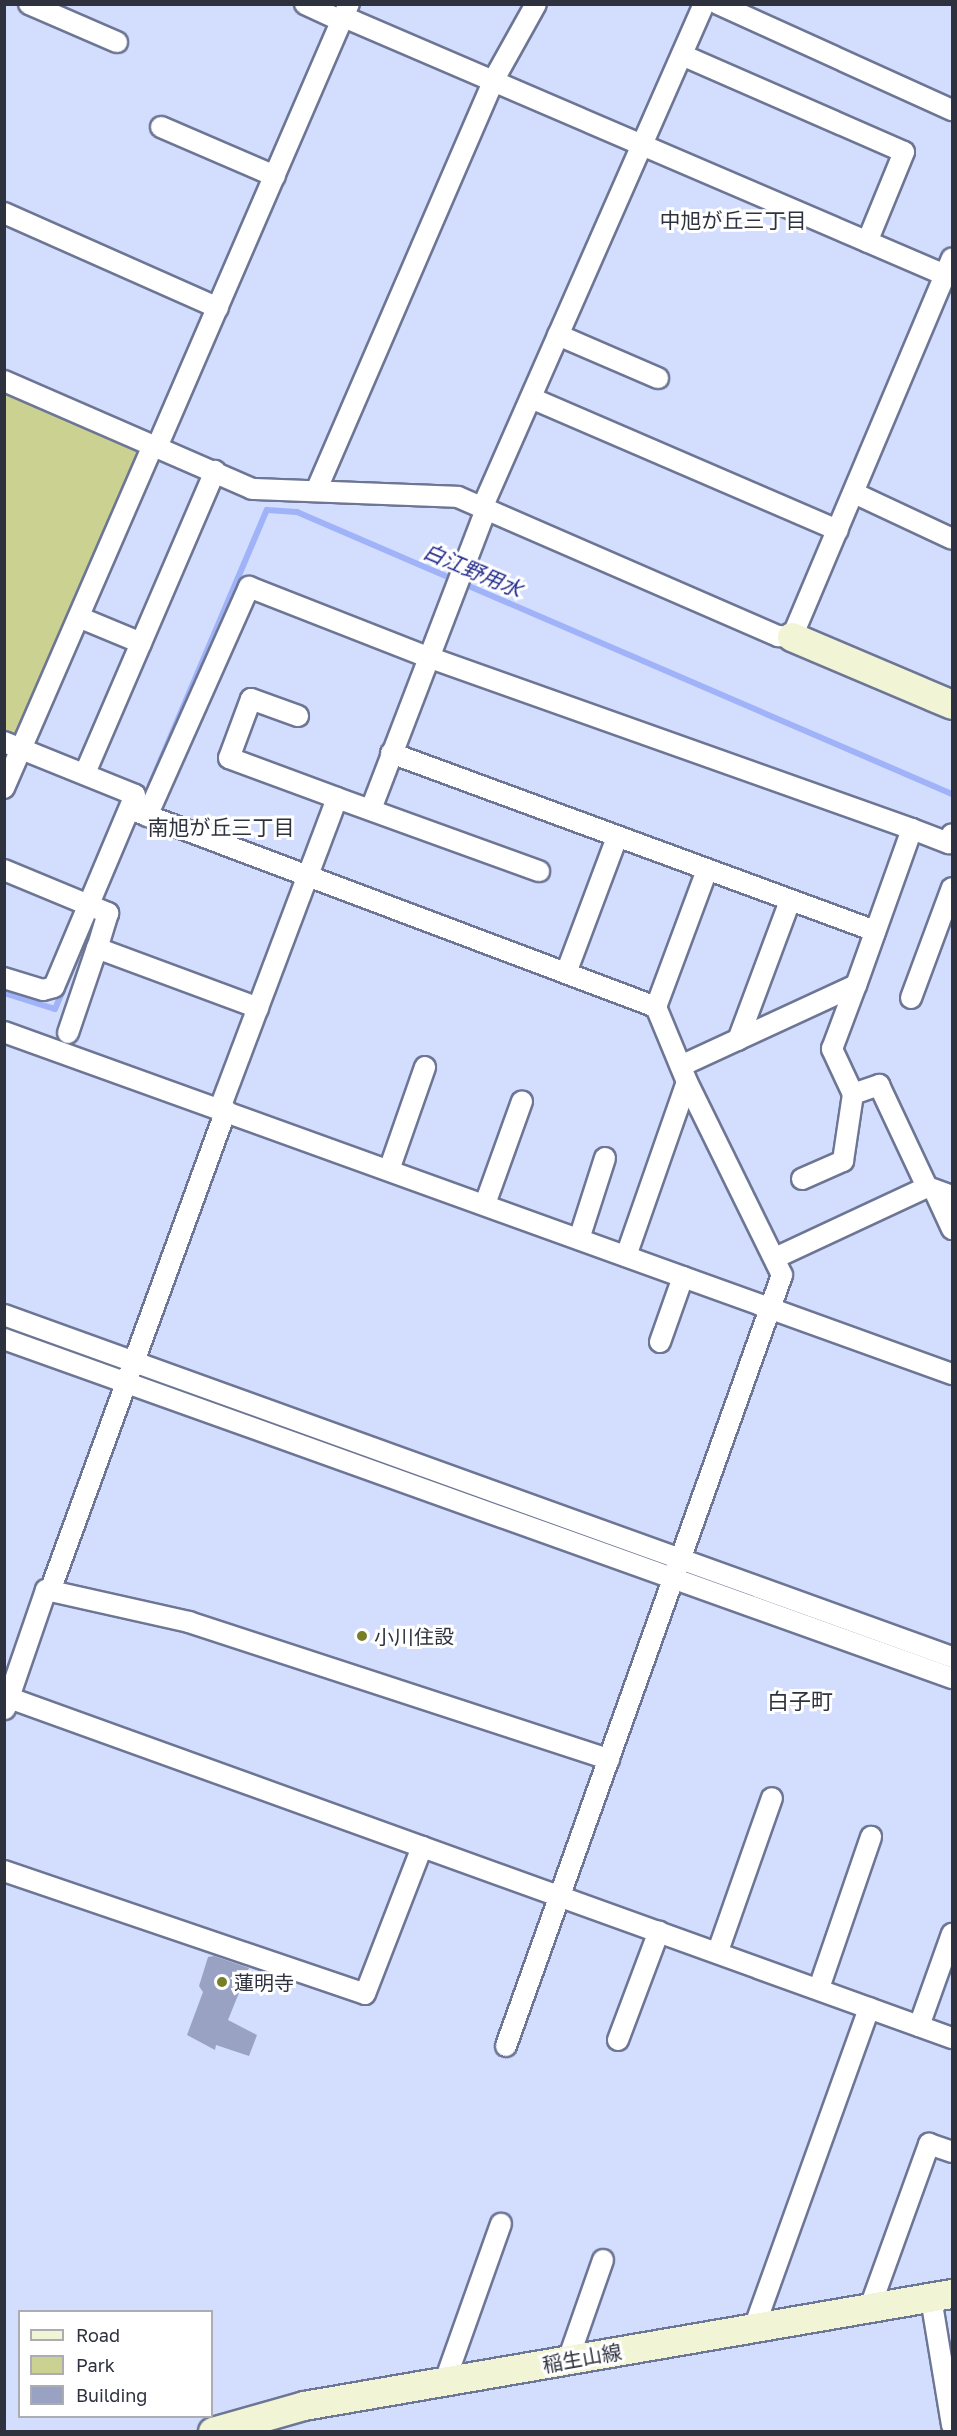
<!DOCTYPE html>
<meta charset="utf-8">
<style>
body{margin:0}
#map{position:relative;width:957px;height:2436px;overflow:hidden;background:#d3deff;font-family:"Golos Text","Noto Sans JP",sans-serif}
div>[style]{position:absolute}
.green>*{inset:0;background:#cbd291}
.stream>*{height:6px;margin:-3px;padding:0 3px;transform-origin:3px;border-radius:3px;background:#a0b3f8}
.building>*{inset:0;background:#99a2c2}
.roads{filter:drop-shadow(2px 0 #6d7694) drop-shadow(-2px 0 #6d7694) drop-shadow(0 2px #6d7694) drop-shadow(0 -2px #6d7694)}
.street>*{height:20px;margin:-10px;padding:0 10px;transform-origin:10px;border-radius:10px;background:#fff}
.secondary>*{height:28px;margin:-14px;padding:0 14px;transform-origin:14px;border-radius:14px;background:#f2f5d5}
.dots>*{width:16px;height:16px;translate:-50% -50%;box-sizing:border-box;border:3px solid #fff;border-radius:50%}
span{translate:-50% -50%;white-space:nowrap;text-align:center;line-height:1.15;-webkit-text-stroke:6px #fff;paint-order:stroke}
.poi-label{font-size:20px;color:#2e323f}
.left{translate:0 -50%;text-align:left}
.street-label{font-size:20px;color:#2e323f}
.neighbourhood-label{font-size:21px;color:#2e323f}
.water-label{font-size:21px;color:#252d8c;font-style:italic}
.quarter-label{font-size:22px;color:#2e323f}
.frame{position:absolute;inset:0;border:6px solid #2e323f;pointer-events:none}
.legend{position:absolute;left:18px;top:2310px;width:195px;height:108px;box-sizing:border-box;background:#fff;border:2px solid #abadb2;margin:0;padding:8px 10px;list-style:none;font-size:18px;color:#2e323f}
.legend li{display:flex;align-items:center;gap:12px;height:30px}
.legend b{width:30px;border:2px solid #abadb2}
</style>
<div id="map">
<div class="green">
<i style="clip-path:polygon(4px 388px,140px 447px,142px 455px,21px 734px,9px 735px,4px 733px)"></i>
</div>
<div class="stream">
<i style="left:150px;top:785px;width:299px;rotate:-67deg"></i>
<i style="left:267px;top:510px;width:30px;rotate:4deg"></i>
<i style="left:297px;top:512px;width:713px;rotate:23.29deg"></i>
<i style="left:4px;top:993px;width:53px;rotate:17.4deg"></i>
<i style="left:55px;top:1009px;width:69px;rotate:-66.8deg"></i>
</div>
<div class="building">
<i style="clip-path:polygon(214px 1956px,249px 1968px,228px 2020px,257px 2035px,249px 2056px,216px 2045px,215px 2050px,187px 2035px,203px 1992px,199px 1986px,208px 1957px)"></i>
</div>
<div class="roads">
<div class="street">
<i style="left:29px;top:4px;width:96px;rotate:23.4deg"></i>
<i style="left:305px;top:4px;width:41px;rotate:24.7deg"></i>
<i style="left:718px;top:4px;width:257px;rotate:24.4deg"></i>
<i style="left:344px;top:17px;width:654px;rotate:23.23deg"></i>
<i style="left:682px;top:55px;width:242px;rotate:23.6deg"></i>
<i style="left:904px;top:152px;width:97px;rotate:112.3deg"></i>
<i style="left:161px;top:127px;width:124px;rotate:23.3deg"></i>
<i style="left:4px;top:213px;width:234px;rotate:23.9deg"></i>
<i style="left:558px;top:335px;width:109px;rotate:23.3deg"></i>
<i style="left:4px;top:381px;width:270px;rotate:23.5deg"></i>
<i style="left:252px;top:489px;width:206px;rotate:2.2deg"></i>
<i style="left:458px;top:497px;width:349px;rotate:23.5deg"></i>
<i style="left:778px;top:636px;width:14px;rotate:4deg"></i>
<i style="left:792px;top:637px;width:411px;rotate:-67.1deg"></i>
<i style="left:531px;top:398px;width:334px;rotate:23.3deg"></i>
<i style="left:157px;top:447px;width:483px;rotate:-66.6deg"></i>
<i style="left:316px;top:491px;width:447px;rotate:-66.6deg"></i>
<i style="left:493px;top:81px;width:88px;rotate:-60.8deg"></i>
<i style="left:854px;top:493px;width:108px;rotate:25.1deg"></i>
<i style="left:482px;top:508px;width:551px;rotate:-66.23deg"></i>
<i style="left:81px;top:618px;width:65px;rotate:22.6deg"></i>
<i style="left:298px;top:716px;width:50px;rotate:-160.1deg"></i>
<i style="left:251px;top:699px;width:63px;rotate:110.4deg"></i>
<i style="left:229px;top:758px;width:115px;rotate:20.3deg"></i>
<i style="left:4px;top:742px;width:141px;rotate:22deg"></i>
<i style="left:135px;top:795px;width:208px;rotate:112.9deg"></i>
<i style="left:54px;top:987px;width:11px;rotate:165deg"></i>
<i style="left:43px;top:990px;width:41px;rotate:-162.9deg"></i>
<i style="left:391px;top:753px;width:516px;rotate:20.19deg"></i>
<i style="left:85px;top:773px;width:329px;rotate:-66.7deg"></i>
<i style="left:4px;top:788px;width:374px;rotate:-66.5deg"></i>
<i style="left:130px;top:809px;width:562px;rotate:20.63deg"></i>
<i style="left:656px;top:1007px;width:81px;rotate:67.5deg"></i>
<i style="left:687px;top:1082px;width:215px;rotate:63.8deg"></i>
<i style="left:782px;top:1275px;width:819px;rotate:109.7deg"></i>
<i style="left:371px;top:809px;width:320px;rotate:-69deg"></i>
<i style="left:147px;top:816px;width:251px;rotate:-66deg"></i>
<i style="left:249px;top:587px;width:192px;rotate:21.4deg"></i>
<i style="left:428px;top:657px;width:514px;rotate:19.56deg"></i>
<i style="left:912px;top:829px;width:166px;rotate:109.7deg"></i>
<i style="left:856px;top:985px;width:193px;rotate:155.2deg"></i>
<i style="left:912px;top:829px;width:40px;rotate:21deg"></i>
<i style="left:949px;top:843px;width:9px;rotate:-72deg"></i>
<i style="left:4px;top:870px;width:113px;rotate:22.5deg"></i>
<i style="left:108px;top:913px;width:37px;rotate:107deg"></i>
<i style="left:97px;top:948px;width:172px;rotate:20.4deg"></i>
<i style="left:566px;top:973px;width:145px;rotate:-69.4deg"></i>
<i style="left:911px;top:998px;width:117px;rotate:-69.6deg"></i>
<i style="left:656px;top:1007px;width:146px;rotate:-69.6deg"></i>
<i style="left:4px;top:1032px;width:1008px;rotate:19.84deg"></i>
<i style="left:68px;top:1033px;width:90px;rotate:-71.2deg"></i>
<i style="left:738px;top:1040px;width:148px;rotate:-69.5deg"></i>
<i style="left:853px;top:1094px;width:28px;rotate:-19deg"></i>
<i style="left:879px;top:1085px;width:113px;rotate:64.8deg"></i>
<i style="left:220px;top:1108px;width:331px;rotate:-69.3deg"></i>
<i style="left:337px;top:798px;width:215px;rotate:19.9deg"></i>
<i style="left:389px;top:1170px;width:109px;rotate:-70.7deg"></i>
<i style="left:802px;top:1179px;width:45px;rotate:-23.7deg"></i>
<i style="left:843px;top:1161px;width:68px;rotate:-81.5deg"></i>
<i style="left:853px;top:1094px;width:50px;rotate:-115deg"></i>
<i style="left:832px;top:1049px;width:68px;rotate:-69.4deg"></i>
<i style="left:934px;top:1190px;width:43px;rotate:65.2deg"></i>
<i style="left:485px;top:1204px;width:109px;rotate:-70.2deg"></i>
<i style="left:579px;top:1239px;width:85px;rotate:-72.2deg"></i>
<i style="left:626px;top:1256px;width:184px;rotate:-70.7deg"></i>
<i style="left:775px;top:1258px;width:168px;rotate:-25deg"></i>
<i style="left:927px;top:1187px;width:27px;rotate:20deg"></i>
<i style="left:4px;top:1315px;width:1008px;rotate:19.84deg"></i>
<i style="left:4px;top:1339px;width:1007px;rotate:19.68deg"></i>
<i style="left:660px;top:1342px;width:69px;rotate:-70.5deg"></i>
<i style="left:50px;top:1591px;width:512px;rotate:-69.9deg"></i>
<i style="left:4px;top:1696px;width:1008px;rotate:19.84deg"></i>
<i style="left:5px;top:1709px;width:126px;rotate:-71deg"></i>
<i style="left:46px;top:1590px;width:147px;rotate:12.6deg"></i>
<i style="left:189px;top:1622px;width:442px;rotate:18.1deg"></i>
<i style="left:4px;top:1871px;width:381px;rotate:18.8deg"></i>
<i style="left:365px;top:1994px;width:158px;rotate:-68.8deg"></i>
<i style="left:718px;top:1951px;width:162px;rotate:-70.6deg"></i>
<i style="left:819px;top:1988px;width:160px;rotate:-71deg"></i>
<i style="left:919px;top:2026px;width:98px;rotate:-70.3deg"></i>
<i style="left:618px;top:2040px;width:116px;rotate:-69.4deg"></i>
<i style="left:931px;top:2298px;width:129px;rotate:80.6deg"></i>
<i style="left:869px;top:2310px;width:177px;rotate:-70.1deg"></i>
<i style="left:929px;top:2144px;width:24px;rotate:19deg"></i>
<i style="left:754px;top:2328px;width:340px;rotate:-70.2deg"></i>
<i style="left:568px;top:2360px;width:106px;rotate:-70.7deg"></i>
<i style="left:445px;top:2381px;width:167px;rotate:-70.4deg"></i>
</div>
<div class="secondary">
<i style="left:792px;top:637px;width:174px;rotate:23deg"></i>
<i style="left:213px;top:2432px;width:95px;rotate:-15.9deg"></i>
<i style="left:304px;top:2406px;width:658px;rotate:-9.81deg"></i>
</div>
</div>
<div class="dots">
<i style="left:362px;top:1636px;background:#787d28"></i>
<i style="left:222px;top:1982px;background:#787d28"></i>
</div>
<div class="poi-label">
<span class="left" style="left:374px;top:1636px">小川住設</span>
<span class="left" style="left:234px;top:1982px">蓮明寺</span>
</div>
<div class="street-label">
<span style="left:582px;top:2358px;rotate:-10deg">稲生山線</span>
</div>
<div class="neighbourhood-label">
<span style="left:733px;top:220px">中旭が丘三丁目</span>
<span style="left:221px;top:827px">南旭が丘三丁目</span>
</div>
<div class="water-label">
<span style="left:473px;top:570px;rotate:23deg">白江野用水</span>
</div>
<div class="quarter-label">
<span style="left:800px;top:1701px">白子町</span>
</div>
<div class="frame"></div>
<ul class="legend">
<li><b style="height:8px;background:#f2f5d5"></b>Road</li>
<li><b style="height:16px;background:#cbd291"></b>Park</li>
<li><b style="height:16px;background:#99a2c2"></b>Building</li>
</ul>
</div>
